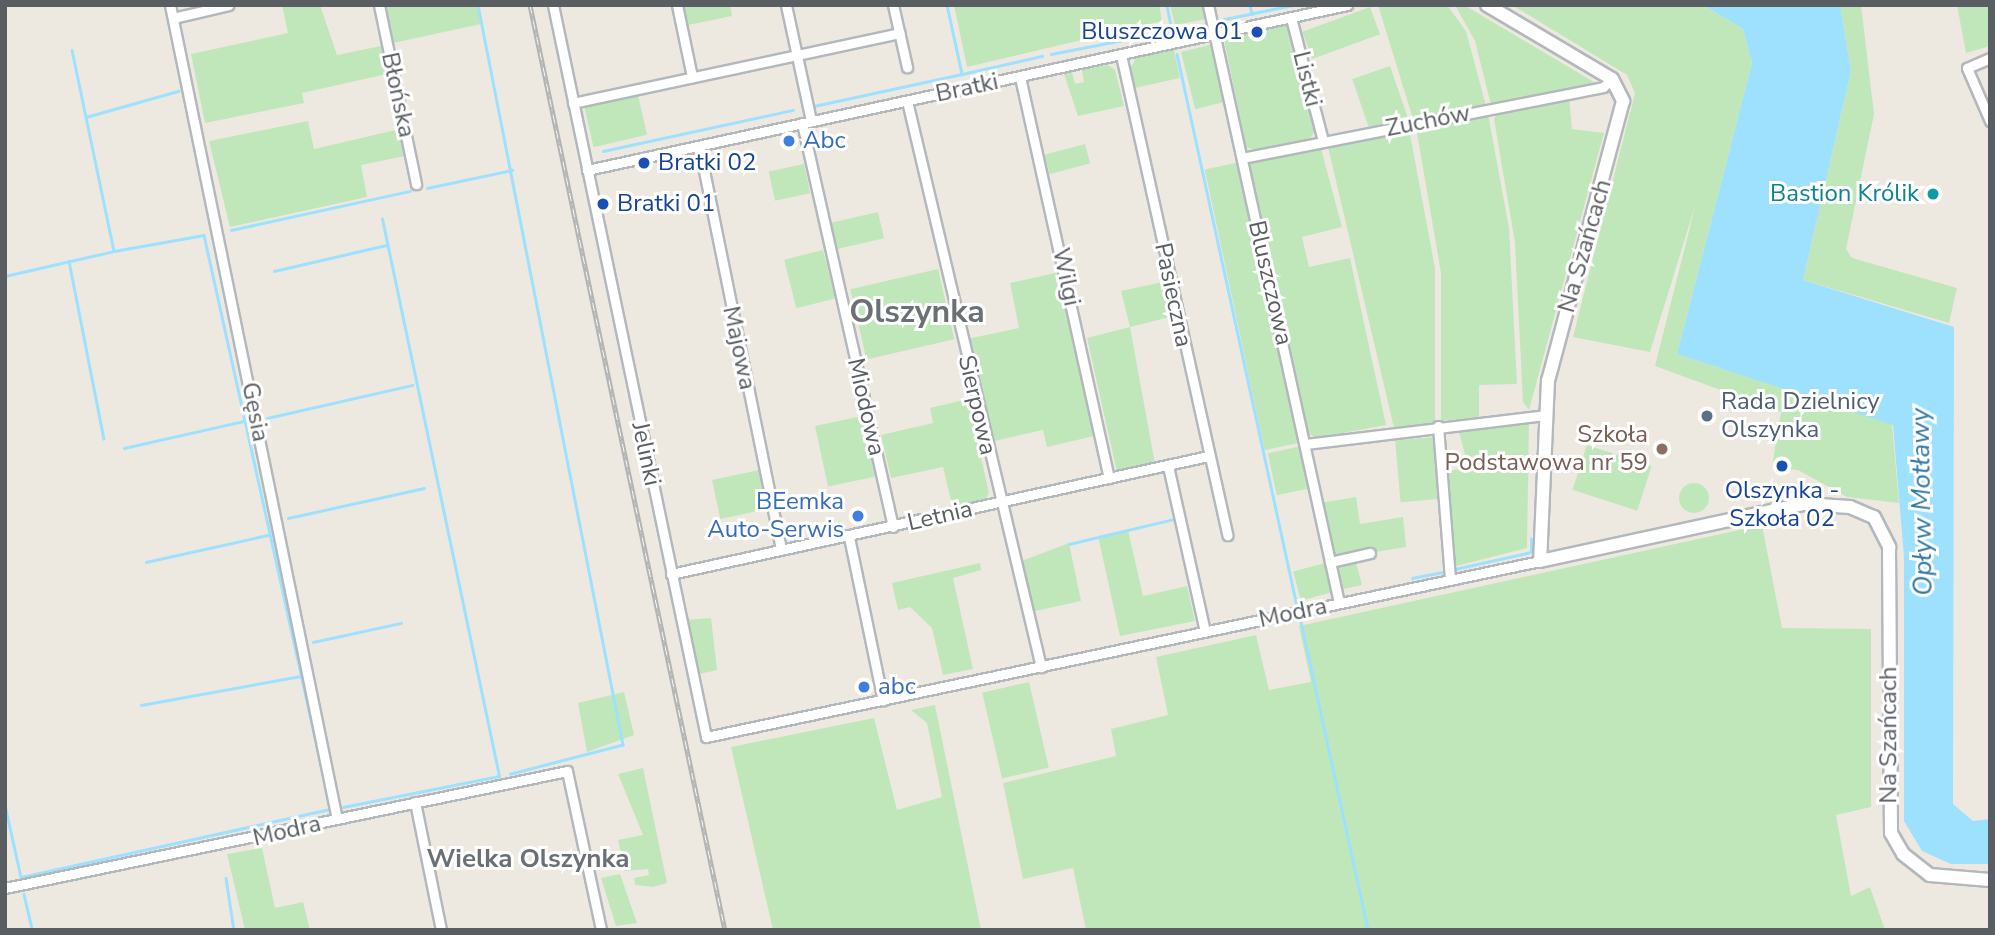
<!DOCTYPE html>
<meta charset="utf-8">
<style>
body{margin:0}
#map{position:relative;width:1995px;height:935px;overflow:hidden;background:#ede9e0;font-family:"Nunito Sans",sans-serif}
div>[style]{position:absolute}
.green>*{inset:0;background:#c0e7ba;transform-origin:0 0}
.round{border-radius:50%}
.water>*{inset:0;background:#9ee1ff}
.stream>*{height:2.5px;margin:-1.25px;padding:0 1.25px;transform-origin:1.25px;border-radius:1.25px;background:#9ee1ff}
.roads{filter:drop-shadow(2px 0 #b3b8bc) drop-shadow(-2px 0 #b3b8bc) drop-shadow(0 2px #b3b8bc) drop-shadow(0 -2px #b3b8bc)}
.street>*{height:9px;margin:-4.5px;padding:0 4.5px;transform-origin:4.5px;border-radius:4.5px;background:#fff}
.secondary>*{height:12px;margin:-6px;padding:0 6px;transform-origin:6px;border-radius:6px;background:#fff}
.rail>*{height:5px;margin-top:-2.5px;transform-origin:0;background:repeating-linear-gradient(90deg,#fff 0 8px,#b2b3b3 0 16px);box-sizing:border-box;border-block:2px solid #b2b3b3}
.dots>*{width:19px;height:19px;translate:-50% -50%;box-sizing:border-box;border:4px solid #fff;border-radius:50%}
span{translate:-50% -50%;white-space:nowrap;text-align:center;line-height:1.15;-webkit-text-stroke:6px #fff;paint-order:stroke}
.transit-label{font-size:24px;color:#164399}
.right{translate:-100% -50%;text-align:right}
.left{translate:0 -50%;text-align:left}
.street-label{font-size:24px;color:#595e62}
.shop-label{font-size:24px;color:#366cbe}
.culture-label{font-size:24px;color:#0d838f}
.service-label{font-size:24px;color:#4e5e75}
.education-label{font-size:24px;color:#785e54}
.water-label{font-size:26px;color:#3177a5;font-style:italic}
.neighbourhood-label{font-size:26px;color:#6a7074;font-weight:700}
.district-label{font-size:32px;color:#6a7074;font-weight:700}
.frame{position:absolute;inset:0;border:7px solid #595e62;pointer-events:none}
</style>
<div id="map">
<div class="green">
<i style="clip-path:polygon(282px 5px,320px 5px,337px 55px,381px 46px,387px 74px,302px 93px,304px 103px,205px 123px,191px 54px,288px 33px)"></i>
<i style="clip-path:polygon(384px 5px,477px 5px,481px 24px,393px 43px)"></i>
<i style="clip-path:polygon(684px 5px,730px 5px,732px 16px,688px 25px)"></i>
<i style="clip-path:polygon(954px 5px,1159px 5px,1162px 21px,967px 67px)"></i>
<i style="clip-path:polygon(1170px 5px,1203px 5px,1206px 19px,1175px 25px)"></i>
<i style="clip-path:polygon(1378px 5px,1447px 5px,1466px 31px,1486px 106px,1413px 119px)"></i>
<i style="clip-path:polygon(1455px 5px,1464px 5px,1599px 85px,1491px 105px,1475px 41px)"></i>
<i style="clip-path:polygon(1512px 5px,1703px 5px,1743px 29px,1752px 63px,1677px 354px,1892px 424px,1899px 503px,1847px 497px,1798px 470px,1772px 467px,1781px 412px,1655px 366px,1696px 203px,1650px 352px,1573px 337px,1635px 93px,1627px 75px)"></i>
<i style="clip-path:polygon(1840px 5px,1861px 5px,1874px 114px,1846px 249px,1852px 258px,1957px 288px,1949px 323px,1803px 280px,1851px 71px)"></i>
<i style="clip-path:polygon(1957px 5px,1990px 5px,1990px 46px,1966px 53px)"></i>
<i style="left:1370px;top:7px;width:29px;height:72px;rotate:70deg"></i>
<i style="clip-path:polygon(1287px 25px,1314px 132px,1308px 142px,1257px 151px,1246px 147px,1224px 39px)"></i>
<i style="left:1213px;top:44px;width:59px;height:33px;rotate:76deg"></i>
<i style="clip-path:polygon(1174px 50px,1180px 78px,1135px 88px,1131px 67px,1136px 58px)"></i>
<i style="clip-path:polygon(1108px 65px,1115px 70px,1124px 106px,1078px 116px,1064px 74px,1072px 72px,1075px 84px,1084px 82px,1082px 70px)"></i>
<i style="left:1390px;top:66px;width:56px;height:40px;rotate:71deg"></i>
<i style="left:637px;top:91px;width:45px;height:55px;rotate:77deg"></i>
<i style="clip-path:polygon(1569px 97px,1572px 129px,1604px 133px,1529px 410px,1523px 402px,1515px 243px,1494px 119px,1499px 111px)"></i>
<i style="clip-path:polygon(1488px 114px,1509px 228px,1517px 384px,1479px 385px,1479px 417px,1441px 421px,1441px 273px,1417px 133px,1422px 126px)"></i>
<i style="clip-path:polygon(308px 121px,314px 149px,400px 129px,405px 156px,361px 165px,367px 197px,230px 227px,209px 141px)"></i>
<i style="clip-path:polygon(1409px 129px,1435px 268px,1435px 422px,1394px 428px,1328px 147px)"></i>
<i style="left:1085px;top:144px;width:20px;height:42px;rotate:75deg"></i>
<i style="clip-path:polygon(1320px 145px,1342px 227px,1302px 237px,1309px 267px,1350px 258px,1386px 425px,1316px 438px,1305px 431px,1248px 161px)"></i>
<i style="left:1240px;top:162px;width:287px;height:36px;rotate:78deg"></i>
<i style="left:804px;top:164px;width:30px;height:36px;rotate:78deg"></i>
<i style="left:878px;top:212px;width:27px;height:48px;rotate:77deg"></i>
<i style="left:823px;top:250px;width:50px;height:40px;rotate:76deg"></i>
<i style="left:938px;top:269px;width:72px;height:90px;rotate:77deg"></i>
<i style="clip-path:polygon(1060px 272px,1094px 436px,1047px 447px,1043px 430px,990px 442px,967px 339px,1019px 328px,1010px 283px)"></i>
<i style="clip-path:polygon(1163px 282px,1170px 317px,1130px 327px,1155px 464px,1117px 472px,1087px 338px,1130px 327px,1121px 291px)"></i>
<i style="clip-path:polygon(968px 399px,989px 493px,984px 501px,953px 509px,943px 467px,891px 478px,881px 435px,933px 423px,930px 408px)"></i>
<i style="left:862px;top:416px;width:62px;height:48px;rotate:78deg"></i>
<i style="clip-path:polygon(1529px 419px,1527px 548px,1452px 567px,1444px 472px,1468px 467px,1458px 427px)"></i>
<i style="left:1435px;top:437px;width:62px;height:40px;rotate:85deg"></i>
<i style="left:1587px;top:445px;width:68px;height:47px;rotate:18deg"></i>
<i style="left:1302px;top:446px;width:43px;height:35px;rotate:78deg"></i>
<i style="left:759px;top:470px;width:40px;height:48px;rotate:78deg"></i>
<i class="round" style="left:1679px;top:483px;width:30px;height:30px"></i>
<i style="clip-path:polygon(1356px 497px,1360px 524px,1403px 517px,1406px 547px,1332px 559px,1320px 503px)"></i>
<i style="clip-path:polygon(1762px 525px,1782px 628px,1871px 629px,1871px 807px,1836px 815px,1851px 896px,1870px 887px,1885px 930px,1086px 930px,1073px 868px,1023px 879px,1003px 783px,1116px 756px,1111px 729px,1168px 715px,1156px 657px,1256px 635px,1269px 690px,1311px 682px,1299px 626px)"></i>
<i style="clip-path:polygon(1128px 530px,1143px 596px,1187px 586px,1195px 621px,1120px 636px,1098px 536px)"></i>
<i style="clip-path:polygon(1069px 543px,1081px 601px,1031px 612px,1019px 562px)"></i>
<i style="clip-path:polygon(1355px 559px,1362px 585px,1339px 590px,1337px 564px)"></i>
<i style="clip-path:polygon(980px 563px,981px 570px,953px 578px,973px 669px,943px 675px,932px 628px,910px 607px,898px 610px,892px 583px)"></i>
<i style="left:1325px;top:563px;width:30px;height:33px;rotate:75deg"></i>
<i style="clip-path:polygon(711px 618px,717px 670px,695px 675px,685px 620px)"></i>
<i style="left:1029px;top:682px;width:88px;height:48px;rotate:77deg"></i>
<i style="clip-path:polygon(624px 692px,634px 735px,587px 752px,578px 703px)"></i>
<i style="clip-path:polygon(935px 705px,981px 930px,773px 930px,731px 747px,874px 718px,897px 810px,942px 797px,927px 723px,911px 710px)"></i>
<i style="clip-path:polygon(643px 768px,667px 883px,653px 887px,635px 885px,634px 878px,649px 875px,648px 869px,625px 871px,618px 840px,643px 835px,618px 774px)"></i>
<i style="clip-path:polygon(262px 848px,275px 908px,303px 902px,310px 930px,245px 930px,227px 854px)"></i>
<i style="clip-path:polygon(620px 874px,637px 923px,616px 926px,601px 878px)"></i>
</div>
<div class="water">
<i style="clip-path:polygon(1703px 5px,1840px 5px,1851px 71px,1803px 280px,1954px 327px,1953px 804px,1973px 821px,1990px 819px,1990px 864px,1951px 864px,1922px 851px,1904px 821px,1904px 557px,1893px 425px,1677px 354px,1752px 63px,1743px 29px)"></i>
</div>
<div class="stream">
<i style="left:478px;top:5px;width:754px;rotate:78.91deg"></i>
<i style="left:623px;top:745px;width:116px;rotate:165.5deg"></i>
<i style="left:947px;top:5px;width:71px;rotate:77.7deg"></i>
<i style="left:962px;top:74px;width:82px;rotate:-12.7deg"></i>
<i style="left:1167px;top:5px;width:31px;rotate:79deg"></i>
<i style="left:1250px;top:5px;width:9px;rotate:77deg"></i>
<i style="left:1220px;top:20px;width:75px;rotate:-11.6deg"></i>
<i style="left:1168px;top:31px;width:39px;rotate:-10deg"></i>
<i style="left:72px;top:50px;width:205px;rotate:78.2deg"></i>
<i style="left:114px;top:251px;width:91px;rotate:-10.1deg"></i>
<i style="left:204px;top:235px;width:575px;rotate:77.54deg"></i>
<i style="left:1051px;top:54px;width:115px;rotate:-11deg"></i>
<i style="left:1177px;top:54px;width:565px;rotate:77.74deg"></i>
<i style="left:814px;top:106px;width:151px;rotate:-12.2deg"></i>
<i style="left:86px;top:117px;width:96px;rotate:-15.8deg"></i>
<i style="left:603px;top:151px;width:194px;rotate:-12.2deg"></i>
<i style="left:427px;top:188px;width:87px;rotate:-12deg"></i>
<i style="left:231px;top:230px;width:183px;rotate:-12.3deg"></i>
<i style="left:69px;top:261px;width:181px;rotate:78.9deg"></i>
<i style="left:274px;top:271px;width:116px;rotate:-13deg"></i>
<i style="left:5px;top:276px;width:112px;rotate:-12.9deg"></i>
<i style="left:267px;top:418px;width:149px;rotate:-12.8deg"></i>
<i style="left:124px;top:448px;width:123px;rotate:-12.7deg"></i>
<i style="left:288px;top:518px;width:139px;rotate:-12.4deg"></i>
<i style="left:1069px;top:544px;width:108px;rotate:-13.4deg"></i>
<i style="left:146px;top:562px;width:125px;rotate:-12.5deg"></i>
<i style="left:1455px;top:569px;width:78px;rotate:-12.6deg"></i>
<i style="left:1531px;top:552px;width:13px;rotate:-90deg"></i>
<i style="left:1412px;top:578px;width:31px;rotate:-11deg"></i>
<i style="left:1301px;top:622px;width:315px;rotate:77.7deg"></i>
<i style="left:313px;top:642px;width:90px;rotate:-12.2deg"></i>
<i style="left:141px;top:705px;width:162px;rotate:-10.3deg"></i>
<i style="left:5px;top:805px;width:74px;rotate:77.5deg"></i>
<i style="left:21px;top:877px;width:316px;rotate:-12.4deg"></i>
<i style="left:343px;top:807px;width:159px;rotate:-11.2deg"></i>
<i style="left:499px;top:776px;width:569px;rotate:-101.86deg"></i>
<i style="left:226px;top:878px;width:53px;rotate:81.3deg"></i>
<i style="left:24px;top:894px;width:37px;rotate:77deg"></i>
</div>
<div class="roads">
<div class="street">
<i style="left:170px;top:5px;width:831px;rotate:78.41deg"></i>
<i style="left:379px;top:5px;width:183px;rotate:78.3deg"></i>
<i style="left:553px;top:5px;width:748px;rotate:78.19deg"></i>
<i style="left:706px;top:737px;width:852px;rotate:-11.92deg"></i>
<i style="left:677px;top:5px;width:74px;rotate:78.2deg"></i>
<i style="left:786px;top:5px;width:119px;rotate:77.8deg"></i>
<i style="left:893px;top:5px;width:64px;rotate:77.3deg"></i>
<i style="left:1208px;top:5px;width:612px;rotate:77.64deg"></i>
<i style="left:173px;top:18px;width:57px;rotate:-13.1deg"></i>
<i style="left:1291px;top:18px;width:127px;rotate:75.4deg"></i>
<i style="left:1121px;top:55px;width:492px;rotate:77.5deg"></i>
<i style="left:1990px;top:58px;width:25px;rotate:157deg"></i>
<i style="left:1967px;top:68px;width:58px;rotate:66.5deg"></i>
<i style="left:1020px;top:77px;width:411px;rotate:77.5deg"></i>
<i style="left:907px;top:101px;width:582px;rotate:76.68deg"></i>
<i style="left:573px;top:103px;width:334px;rotate:-12.1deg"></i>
<i style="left:802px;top:123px;width:414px;rotate:77.3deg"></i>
<i style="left:699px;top:146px;width:412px;rotate:78.5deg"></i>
<i style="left:1242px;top:158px;width:368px;rotate:-11.1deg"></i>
<i style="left:1603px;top:87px;width:12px;rotate:-42deg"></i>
<i style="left:587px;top:170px;width:778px;rotate:-12.25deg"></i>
<i style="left:1438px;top:426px;width:154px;rotate:85.5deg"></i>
<i style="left:1306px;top:444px;width:240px;rotate:-6.9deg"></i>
<i style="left:1168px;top:466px;width:170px;rotate:77.4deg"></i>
<i style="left:849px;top:537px;width:167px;rotate:78.3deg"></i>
<i style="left:1330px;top:562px;width:41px;rotate:-12.7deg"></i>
<i style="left:671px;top:574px;width:550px;rotate:-12.39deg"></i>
<i style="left:415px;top:802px;width:131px;rotate:78.5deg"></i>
<i style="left:5px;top:888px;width:574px;rotate:-11.76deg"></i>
<i style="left:567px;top:771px;width:163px;rotate:77.9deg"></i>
</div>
<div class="secondary">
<i style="left:1487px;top:5px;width:145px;rotate:30.6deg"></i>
<i style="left:1612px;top:79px;width:25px;rotate:63deg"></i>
<i style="left:1623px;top:101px;width:289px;rotate:105deg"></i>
<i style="left:1548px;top:380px;width:181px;rotate:92.5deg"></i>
<i style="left:1540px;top:561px;width:270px;rotate:-12.2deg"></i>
<i style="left:1804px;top:504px;width:46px;rotate:3.7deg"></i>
<i style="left:1850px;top:507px;width:26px;rotate:23deg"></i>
<i style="left:1874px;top:517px;width:34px;rotate:63deg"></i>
<i style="left:1889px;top:547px;width:286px;rotate:89.6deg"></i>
<i style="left:1891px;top:833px;width:24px;rotate:60deg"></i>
<i style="left:1903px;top:854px;width:34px;rotate:38deg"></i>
<i style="left:1930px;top:875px;width:60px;rotate:4.8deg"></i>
</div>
</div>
<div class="rail">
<i style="left:530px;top:5px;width:945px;rotate:78.1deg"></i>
</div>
<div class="dots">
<i style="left:1257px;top:32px;background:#1a4fb4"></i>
<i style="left:789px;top:141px;background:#3f7fe0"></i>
<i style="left:644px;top:163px;background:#1a4fb4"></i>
<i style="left:1933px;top:194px;background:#0f9aa8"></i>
<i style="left:603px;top:204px;background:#1a4fb4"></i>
<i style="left:1707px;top:416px;background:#5c6f8a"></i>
<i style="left:1662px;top:449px;background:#8d6e63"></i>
<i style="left:1782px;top:466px;background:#1a4fb4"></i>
<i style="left:858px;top:516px;background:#3f7fe0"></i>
<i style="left:864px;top:687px;background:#3f7fe0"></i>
</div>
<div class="transit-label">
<span class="right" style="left:1243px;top:32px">Bluszczowa 01</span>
<span class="left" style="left:658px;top:163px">Bratki 02</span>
<span class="left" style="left:617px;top:204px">Bratki 01</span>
<span style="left:1782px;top:505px">Olszynka -<br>Szkoła 02</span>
</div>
<div class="street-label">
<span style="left:1307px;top:79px;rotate:76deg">Listki</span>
<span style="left:967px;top:88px;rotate:-12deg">Bratki</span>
<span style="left:398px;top:95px;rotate:78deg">Błońska</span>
<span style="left:1428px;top:121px;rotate:-11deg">Zuchów</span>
<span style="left:1585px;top:246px;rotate:-74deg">Na Szańcach</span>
<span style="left:1066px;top:277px;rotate:78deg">Wilgi</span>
<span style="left:1270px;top:283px;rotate:77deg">Bluszczowa</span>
<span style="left:1173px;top:295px;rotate:78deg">Pasieczna</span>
<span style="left:739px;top:348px;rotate:78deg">Majowa</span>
<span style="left:977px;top:405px;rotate:77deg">Sierpowa</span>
<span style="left:866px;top:407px;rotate:77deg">Miodowa</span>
<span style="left:255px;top:412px;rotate:79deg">Gęsia</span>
<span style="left:646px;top:454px;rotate:78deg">Jelinki</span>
<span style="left:940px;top:516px;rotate:-13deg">Letnia</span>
<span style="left:1293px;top:613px;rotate:-12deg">Modra</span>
<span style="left:1889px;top:735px;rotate:-90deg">Na Szańcach</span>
<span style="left:287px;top:831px;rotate:-13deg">Modra</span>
</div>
<div class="shop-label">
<span class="left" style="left:803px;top:141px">Abc</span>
<span class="right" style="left:844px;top:516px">BEemka<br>Auto-Serwis</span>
<span class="left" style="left:878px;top:687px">abc</span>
</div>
<div class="culture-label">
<span class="right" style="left:1919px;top:194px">Bastion Królik</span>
</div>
<div class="service-label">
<span class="left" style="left:1721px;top:416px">Rada Dzielnicy<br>Olszynka</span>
</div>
<div class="education-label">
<span class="right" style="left:1648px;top:449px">Szkoła<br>Podstawowa nr 59</span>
</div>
<div class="water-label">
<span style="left:1922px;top:502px;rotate:-91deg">Opływ Motławy</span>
</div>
<div class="neighbourhood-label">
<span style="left:528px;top:859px">Wielka Olszynka</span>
</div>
<div class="district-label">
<span style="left:917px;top:312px">Olszynka</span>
</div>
<div class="frame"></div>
</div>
